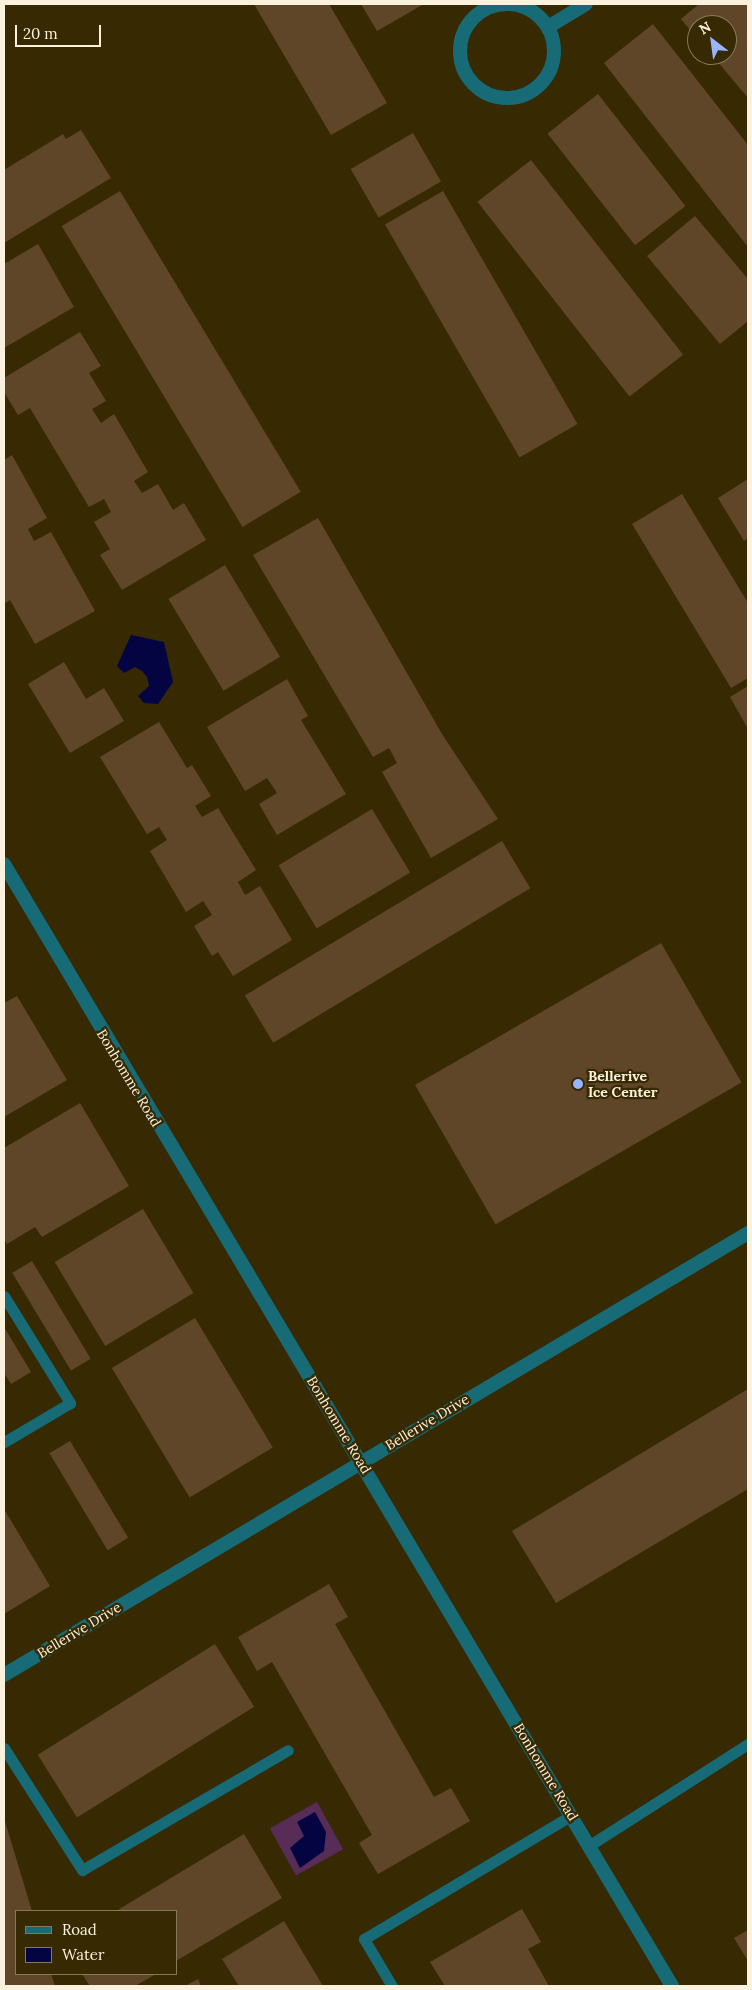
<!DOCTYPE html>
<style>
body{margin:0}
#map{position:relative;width:752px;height:1990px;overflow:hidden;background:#372901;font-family:Lora,serif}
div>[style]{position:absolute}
.green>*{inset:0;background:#572c56;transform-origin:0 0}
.water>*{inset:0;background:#040443}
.building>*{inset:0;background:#604628;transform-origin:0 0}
.service>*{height:11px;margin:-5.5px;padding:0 5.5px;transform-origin:5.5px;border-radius:5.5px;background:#166b76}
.minor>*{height:14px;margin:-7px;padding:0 7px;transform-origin:7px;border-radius:7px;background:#166b76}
.minor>.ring{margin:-7px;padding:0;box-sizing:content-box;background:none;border:14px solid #166b76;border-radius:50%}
.dots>*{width:14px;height:14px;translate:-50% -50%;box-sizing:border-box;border:2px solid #372901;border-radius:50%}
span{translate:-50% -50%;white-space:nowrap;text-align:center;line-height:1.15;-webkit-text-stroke:4.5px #372901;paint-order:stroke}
.poi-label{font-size:14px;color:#fbf2dd;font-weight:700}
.left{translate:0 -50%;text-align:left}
.street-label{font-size:14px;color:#fbf2dd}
.frame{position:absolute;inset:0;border:5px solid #fbf2dd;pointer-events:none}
.legend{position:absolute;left:15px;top:1910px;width:162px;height:65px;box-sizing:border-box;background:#372901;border:1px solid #857959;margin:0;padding:6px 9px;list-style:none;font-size:15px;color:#fbf2dd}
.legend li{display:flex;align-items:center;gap:10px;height:25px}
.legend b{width:25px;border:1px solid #857959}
.north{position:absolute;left:687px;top:15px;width:50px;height:50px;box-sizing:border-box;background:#372901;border:1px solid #857959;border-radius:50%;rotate:330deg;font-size:14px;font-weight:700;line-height:20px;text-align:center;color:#fbf2dd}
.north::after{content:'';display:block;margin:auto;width:18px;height:22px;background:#9ab5fd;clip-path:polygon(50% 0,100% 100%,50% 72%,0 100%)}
.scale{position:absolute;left:15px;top:25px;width:86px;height:22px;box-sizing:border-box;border:2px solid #fbf2dd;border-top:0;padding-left:6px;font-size:15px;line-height:18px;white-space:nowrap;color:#fbf2dd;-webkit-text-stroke:4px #372901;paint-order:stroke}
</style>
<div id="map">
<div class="green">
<i style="left:317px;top:1802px;width:54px;height:54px;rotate:61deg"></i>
</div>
<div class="water">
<i style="clip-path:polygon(131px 635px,164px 642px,173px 682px,158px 704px,144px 703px,138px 696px,149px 686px,147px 677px,142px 671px,135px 667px,124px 673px,117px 666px)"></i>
<i style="clip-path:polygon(315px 1812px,326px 1832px,324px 1851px,300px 1868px,290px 1848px,304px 1836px,297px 1822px)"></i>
</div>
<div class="building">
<i style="clip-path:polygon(254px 4px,329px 4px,387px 103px,331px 135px)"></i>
<i style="clip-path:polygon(361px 4px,424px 4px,377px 31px)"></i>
<i style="clip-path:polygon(699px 4px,748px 4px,748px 98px,712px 55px,727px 55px,727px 25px,697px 25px,697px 38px,681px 19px)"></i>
<i style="clip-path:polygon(653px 24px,748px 145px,748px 247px,604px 63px)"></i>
<i style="left:598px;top:94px;width:142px;height:64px;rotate:52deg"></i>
<i style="clip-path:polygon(81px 130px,111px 178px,4px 243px,4px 170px,63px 134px,66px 139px)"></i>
<i style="left:413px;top:133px;width:56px;height:72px;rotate:60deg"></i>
<i style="left:531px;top:160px;width:247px;height:68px;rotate:52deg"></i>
<i style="left:120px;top:191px;width:351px;height:68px;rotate:59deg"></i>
<i style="left:443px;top:191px;width:269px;height:67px;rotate:60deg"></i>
<i style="clip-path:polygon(695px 216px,748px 279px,748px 321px,720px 344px,647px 256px)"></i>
<i style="clip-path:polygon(38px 244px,74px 307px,4px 348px,4px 264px)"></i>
<i style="clip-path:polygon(80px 332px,101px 366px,89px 373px,106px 401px,92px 409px,101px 423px,114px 414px,148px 472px,134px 481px,142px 493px,158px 484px,173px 510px,184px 503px,206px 540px,122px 590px,100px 555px,110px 549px,94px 522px,111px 512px,104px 499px,89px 507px,30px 408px,18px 415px,4px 392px,4px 378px)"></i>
<i style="clip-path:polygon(12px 455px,47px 518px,28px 529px,34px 541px,51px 532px,95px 611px,35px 644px,10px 600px,4px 604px,4px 460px)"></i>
<i style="clip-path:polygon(748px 479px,748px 538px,744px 541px,718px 498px)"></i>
<i style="clip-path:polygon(682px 494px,748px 603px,748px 678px,731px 688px,632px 524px)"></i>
<i style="clip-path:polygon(318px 518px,442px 734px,498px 819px,431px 858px,382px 772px,397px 763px,389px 748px,373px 757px,253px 555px)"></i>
<i style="left:225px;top:565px;width:107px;height:66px;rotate:59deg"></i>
<i style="clip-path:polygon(64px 662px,86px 699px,104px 688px,124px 721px,70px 753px,28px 684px)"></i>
<i style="clip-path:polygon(287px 679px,308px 716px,301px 720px,346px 794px,277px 835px,259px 804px,277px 793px,267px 778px,245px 791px,207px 727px)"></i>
<i style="clip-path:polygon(748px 686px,748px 729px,730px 697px)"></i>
<i style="clip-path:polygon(159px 722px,187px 768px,192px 765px,211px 796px,195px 806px,202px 817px,218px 808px,256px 870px,238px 882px,245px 895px,260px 886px,292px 940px,233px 976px,218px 952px,212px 956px,194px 926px,212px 915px,203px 901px,186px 912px,150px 851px,167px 840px,159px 827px,147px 834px,100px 757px)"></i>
<i style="left:372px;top:809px;width:74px;height:109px;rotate:59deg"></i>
<i style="left:502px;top:841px;width:55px;height:300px;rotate:59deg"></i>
<i style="left:661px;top:943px;width:161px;height:284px;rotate:60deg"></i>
<i style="clip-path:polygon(17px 996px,67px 1080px,4px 1117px,4px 1003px)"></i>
<i style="clip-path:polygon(80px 1103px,129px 1186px,42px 1237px,35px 1227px,7px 1244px,4px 1239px,4px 1148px)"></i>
<i style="left:143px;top:1209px;width:98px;height:103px;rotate:59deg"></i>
<i style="left:32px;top:1261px;width:114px;height:23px;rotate:59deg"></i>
<i style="left:195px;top:1318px;width:151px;height:97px;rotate:59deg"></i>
<i style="clip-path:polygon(4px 1327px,31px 1372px,11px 1384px,4px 1373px)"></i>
<i style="clip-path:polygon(748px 1389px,748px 1489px,556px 1603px,512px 1531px)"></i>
<i style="left:70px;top:1441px;width:113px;height:24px;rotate:59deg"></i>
<i style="clip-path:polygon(4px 1509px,50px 1586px,4px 1614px)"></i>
<i style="clip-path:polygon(329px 1584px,348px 1617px,335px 1624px,434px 1797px,451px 1788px,470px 1821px,378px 1874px,359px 1843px,372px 1835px,272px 1662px,257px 1671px,238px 1637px)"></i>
<i style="left:215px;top:1644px;width:74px;height:209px;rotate:58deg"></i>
<i style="clip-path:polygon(4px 1818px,32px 1911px,16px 1911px,16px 1974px,51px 1974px,55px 1986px,4px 1986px)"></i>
<i style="clip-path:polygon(244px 1834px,282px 1898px,176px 1961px,176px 1911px,116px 1911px)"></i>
<i style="clip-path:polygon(522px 1909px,541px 1942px,528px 1949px,549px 1986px,445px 1986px,430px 1962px)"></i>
<i style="clip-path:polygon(284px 1921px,323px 1986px,239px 1986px,222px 1959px)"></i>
<i style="clip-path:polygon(748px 1930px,748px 1961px,734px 1938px)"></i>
<i style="clip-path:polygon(82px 1974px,156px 1974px,135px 1986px,90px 1986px)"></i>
<i style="clip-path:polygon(198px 1979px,201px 1986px,185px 1986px)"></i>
</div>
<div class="service">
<i style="left:4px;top:1296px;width:126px;rotate:58.3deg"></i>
<i style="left:70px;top:1403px;width:77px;rotate:149.4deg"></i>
<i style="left:4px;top:1748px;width:145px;rotate:57.4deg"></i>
<i style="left:82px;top:1870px;width:238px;rotate:-30.2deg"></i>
<i style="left:590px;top:1845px;width:188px;rotate:-32.6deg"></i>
<i style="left:392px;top:1986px;width:55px;rotate:-120.8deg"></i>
<i style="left:364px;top:1939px;width:242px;rotate:-30.8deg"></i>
</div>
<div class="minor">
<i class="ring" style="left:460px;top:4px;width:80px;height:80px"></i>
<i style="left:548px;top:27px;width:44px;rotate:-31.2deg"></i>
<i style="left:4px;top:864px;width:1306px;rotate:59.23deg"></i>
<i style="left:4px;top:1675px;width:865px;rotate:-30.71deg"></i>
</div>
<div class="dots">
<i style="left:578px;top:1084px;background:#9ab5fd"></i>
</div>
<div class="poi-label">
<span class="left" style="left:588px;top:1084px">Bellerive<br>Ice Center</span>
</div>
<div class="street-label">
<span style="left:129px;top:1078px;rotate:59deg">Bonhomme Road</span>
<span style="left:427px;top:1422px;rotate:-31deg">Bellerive Drive</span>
<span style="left:339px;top:1425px;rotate:59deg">Bonhomme Road</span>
<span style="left:79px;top:1630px;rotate:-31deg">Bellerive Drive</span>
<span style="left:546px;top:1772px;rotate:59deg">Bonhomme Road</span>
</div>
<div class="frame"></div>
<ul class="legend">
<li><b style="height:6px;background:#166b76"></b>Road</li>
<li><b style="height:14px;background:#040443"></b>Water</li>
</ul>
<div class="north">N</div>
<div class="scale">20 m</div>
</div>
